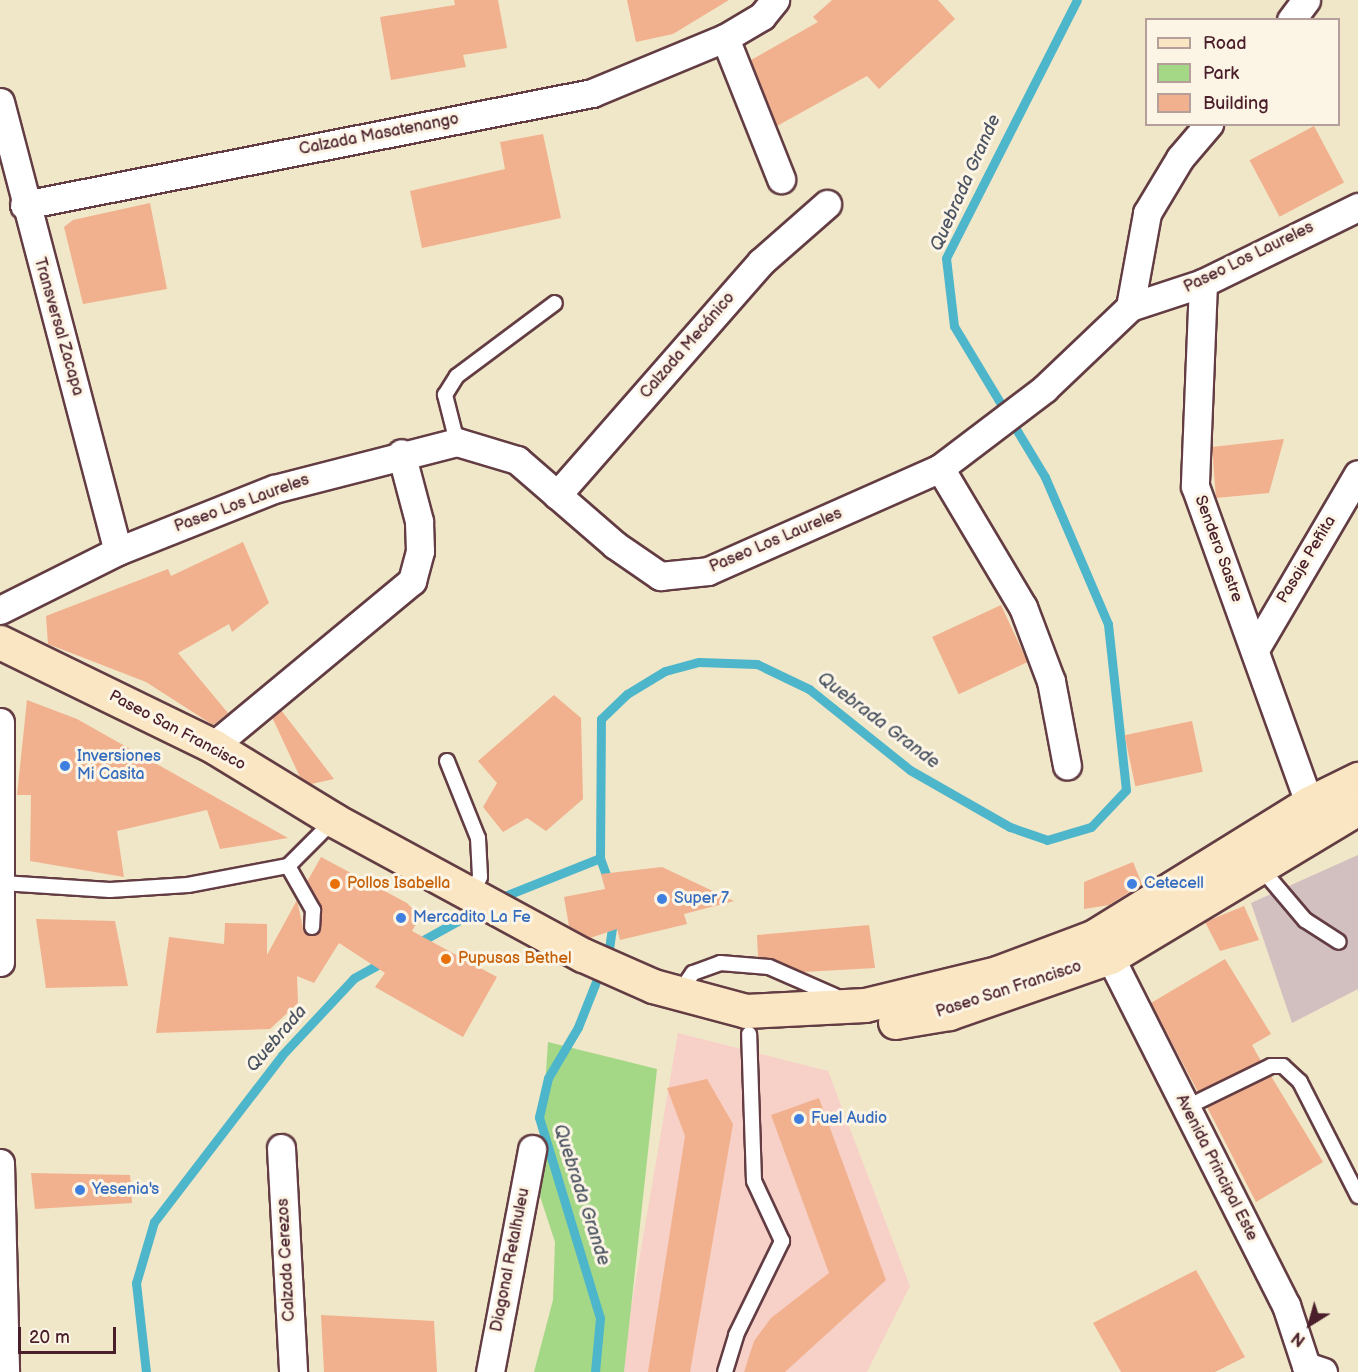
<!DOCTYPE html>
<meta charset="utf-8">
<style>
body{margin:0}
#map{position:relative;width:1358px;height:1372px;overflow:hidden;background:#f0e6c8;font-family:"Balsamiq Sans",sans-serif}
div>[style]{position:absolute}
.built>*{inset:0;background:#f7d1c7}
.industrial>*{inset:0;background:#d2bfc0}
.green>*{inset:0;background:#a4d887}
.stream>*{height:9px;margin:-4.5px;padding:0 4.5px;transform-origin:4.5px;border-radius:4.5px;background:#4db6cb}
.building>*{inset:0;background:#f1b18e;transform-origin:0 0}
.roads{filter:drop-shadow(2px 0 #633d43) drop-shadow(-2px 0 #633d43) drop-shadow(0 2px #633d43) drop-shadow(0 -2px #633d43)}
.lane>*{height:14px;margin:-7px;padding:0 7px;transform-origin:7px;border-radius:7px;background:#fff}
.street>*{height:27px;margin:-13.5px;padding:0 13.5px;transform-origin:13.5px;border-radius:13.5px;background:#fff}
.secondary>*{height:33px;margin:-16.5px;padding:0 16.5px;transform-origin:16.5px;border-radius:16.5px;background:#fbe6c3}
.dots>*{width:16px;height:16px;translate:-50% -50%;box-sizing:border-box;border:3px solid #fcf5e5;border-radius:50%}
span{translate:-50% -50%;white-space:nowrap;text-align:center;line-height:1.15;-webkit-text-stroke:6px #fcf5e5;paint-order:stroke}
.street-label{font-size:16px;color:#4a1f2b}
.shop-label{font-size:16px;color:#366cbe}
.left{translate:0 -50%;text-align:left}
.food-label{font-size:16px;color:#c56008}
.water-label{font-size:18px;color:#4b5463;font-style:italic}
.legend{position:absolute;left:1145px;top:18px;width:195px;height:108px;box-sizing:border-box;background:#fcf5e5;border:2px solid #b59f9b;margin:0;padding:8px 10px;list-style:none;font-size:18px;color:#4a1f2b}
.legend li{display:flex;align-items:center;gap:12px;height:30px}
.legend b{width:30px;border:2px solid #b59f9b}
.north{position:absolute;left:1280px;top:1294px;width:60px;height:60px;-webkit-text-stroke:4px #fcf5e5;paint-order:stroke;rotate:217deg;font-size:16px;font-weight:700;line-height:24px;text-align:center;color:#4a1f2b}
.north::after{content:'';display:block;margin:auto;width:21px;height:27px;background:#4a1f2b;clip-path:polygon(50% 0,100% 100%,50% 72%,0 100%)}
.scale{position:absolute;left:18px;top:1327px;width:98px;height:27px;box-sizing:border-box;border:3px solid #4a1f2b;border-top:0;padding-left:8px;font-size:18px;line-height:21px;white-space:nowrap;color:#4a1f2b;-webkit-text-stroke:4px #fcf5e5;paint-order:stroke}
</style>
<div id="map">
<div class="built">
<i style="clip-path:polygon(678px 1033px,828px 1071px,910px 1286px,867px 1372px,620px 1372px)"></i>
</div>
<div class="industrial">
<i style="clip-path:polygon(1358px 855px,1358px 989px,1292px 1023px,1251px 903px)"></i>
</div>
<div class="green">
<i style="clip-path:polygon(548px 1042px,657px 1069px,624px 1372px,534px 1372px,553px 1300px,555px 1242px,538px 1190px)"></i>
</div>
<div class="stream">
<i style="left:609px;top:883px;width:27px;rotate:-110deg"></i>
<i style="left:600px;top:858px;width:139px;rotate:-89.6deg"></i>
<i style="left:601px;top:719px;width:36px;rotate:-44deg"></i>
<i style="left:627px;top:694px;width:44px;rotate:-31.2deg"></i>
<i style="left:665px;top:671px;width:35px;rotate:-15deg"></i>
<i style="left:699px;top:662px;width:58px;rotate:2deg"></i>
<i style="left:757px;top:664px;width:58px;rotate:25.7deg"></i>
<i style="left:809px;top:689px;width:129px;rotate:38.7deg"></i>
<i style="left:910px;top:770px;width:115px;rotate:29.7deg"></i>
<i style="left:1010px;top:827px;width:39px;rotate:19deg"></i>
<i style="left:1047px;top:840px;width:46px;rotate:-16.5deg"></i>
<i style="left:1091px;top:827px;width:51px;rotate:-46.6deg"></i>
<i style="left:1126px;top:790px;width:167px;rotate:-96.2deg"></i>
<i style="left:1108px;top:624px;width:160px;rotate:-113.2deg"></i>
<i style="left:1045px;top:477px;width:176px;rotate:-121.1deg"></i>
<i style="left:954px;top:326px;width:68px;rotate:-96.7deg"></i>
<i style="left:946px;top:258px;width:289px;rotate:-63.1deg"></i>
<i style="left:497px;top:899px;width:111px;rotate:-21.7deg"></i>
<i style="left:416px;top:944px;width:77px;rotate:-28.9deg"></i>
<i style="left:146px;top:1372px;width:90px;rotate:-96.4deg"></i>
<i style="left:136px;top:1283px;width:64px;rotate:-73.6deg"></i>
<i style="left:154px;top:1222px;width:210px;rotate:-52.5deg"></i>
<i style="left:282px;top:1055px;width:105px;rotate:-46.9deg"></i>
<i style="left:354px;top:978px;width:35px;rotate:-29deg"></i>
<i style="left:595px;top:1372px;width:54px;rotate:-84.7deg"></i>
<i style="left:600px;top:1318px;width:210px;rotate:-106.9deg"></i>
<i style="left:539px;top:1117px;width:40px;rotate:-77deg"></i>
<i style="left:548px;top:1078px;width:59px;rotate:-59.5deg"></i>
<i style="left:578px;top:1027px;width:84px;rotate:-68.3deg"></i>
<i style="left:609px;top:949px;width:29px;rotate:-82deg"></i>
</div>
<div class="building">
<i style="clip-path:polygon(454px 0,498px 0,507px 48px,463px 55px,466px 67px,391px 80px,380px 17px,455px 5px)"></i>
<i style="clip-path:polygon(627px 0,729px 0,673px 34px,636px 42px)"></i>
<i style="clip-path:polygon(832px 0,938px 0,955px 19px,879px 89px,867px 76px,777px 126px,751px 60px,818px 22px,813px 17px)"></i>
<i style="left:1314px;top:126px;width:64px;height:73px;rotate:62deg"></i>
<i style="clip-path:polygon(543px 134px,561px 218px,422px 248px,410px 191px,505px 169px,500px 142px)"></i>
<i style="clip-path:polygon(150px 203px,167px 289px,83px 304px,64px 227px,73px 220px)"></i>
<i style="clip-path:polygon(1284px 439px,1269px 493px,1216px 498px,1212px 447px)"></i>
<i style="clip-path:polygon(243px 542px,269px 603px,232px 632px,229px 624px,178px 653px,228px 713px,213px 725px,146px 682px,48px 644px,46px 616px,168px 569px,171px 576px)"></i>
<i style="left:1001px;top:605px;width:63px;height:76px;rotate:65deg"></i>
<i style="clip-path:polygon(554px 695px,581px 718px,583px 799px,546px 831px,527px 818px,503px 832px,483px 807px,497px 783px,478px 761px)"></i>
<i style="clip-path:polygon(27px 700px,77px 719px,288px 838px,220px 849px,207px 810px,117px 831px,124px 877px,30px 861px,31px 795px,17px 795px)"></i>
<i style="clip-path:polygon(281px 710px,334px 779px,311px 784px,300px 777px,272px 717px)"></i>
<i style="left:1192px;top:721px;width:52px;height:69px;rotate:78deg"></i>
<i style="clip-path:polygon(321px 857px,407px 903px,420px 917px,412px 931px,497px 977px,463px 1037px,375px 987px,385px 973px,339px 943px,314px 983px,297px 976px,298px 1003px,270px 1029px,156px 1033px,169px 937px,224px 944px,225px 923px,267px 924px,267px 955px,297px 900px,304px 932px,317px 935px,322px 910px,307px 882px)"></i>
<i style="clip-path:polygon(1133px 862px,1142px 884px,1109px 905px,1084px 909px,1084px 882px)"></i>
<i style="clip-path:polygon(662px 867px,734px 901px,684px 914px,687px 924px,620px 940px,617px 929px,590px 938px,569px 926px,564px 897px,605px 889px,601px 874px)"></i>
<i style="clip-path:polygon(1244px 906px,1259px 940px,1220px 951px,1205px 922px)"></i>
<i style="clip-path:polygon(36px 919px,115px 921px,128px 986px,46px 988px)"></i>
<i style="clip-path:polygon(869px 925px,875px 968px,803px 972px,758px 957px,757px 935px)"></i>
<i style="clip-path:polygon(1225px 959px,1271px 1034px,1252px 1045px,1261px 1061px,1198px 1092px,1151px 1003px)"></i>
<i style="clip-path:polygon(1271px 1076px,1323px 1162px,1256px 1202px,1207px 1107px)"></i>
<i style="clip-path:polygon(707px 1079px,733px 1124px,690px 1372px,648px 1372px,685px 1136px,667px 1088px)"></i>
<i style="clip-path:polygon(819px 1098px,886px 1280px,785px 1372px,744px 1372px,754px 1341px,771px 1318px,829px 1273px,771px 1115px)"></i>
<i style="clip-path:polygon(31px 1173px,130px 1175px,132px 1203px,35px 1209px)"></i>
<i style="clip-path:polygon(1196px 1270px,1245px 1357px,1215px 1372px,1121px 1372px,1093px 1323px)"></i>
<i style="clip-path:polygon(321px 1315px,434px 1321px,437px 1372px,324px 1372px)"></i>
</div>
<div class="roads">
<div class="lane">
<i style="left:457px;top:442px;width:49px;rotate:-104.3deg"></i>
<i style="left:445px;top:395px;width:22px;rotate:-58deg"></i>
<i style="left:457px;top:376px;width:122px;rotate:-36.7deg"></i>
<i style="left:447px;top:761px;width:83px;rotate:68.1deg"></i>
<i style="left:478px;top:838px;width:39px;rotate:87deg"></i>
<i style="left:480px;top:877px;width:18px;rotate:117deg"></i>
<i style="left:288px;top:866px;width:51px;rotate:60.4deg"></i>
<i style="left:313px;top:910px;width:17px;rotate:93deg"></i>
<i style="left:1260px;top:867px;width:70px;rotate:49.7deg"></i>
<i style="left:1305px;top:920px;width:40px;rotate:32.9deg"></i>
<i style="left:2px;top:883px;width:108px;rotate:3.7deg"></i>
<i style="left:110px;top:890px;width:78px;rotate:-3.7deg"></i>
<i style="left:188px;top:885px;width:102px;rotate:-10.8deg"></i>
<i style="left:288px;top:866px;width:65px;rotate:-45deg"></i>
<i style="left:680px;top:992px;width:23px;rotate:-56deg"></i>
<i style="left:693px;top:973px;width:29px;rotate:-20deg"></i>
<i style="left:720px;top:963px;width:49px;rotate:4.7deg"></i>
<i style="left:769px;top:967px;width:72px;rotate:23.7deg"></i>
<i style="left:1185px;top:1108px;width:96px;rotate:-26deg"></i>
<i style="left:1271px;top:1066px;width:12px"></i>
<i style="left:1283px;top:1066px;width:23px;rotate:43deg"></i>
<i style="left:1300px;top:1082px;width:128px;rotate:63deg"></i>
<i style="left:725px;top:1372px;width:39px;rotate:-73deg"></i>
<i style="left:736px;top:1335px;width:105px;rotate:-63.9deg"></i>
<i style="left:782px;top:1241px;width:66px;rotate:-115deg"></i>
<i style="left:754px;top:1181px;width:147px;rotate:-91.9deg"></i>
</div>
<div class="street">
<i style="left:1291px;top:20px;width:25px;rotate:-53deg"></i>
<i style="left:725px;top:38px;width:152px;rotate:68.3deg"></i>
<i style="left:0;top:102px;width:464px;rotate:75.3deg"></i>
<i style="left:24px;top:205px;width:579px;rotate:-11.15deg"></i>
<i style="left:592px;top:93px;width:144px;rotate:-22.5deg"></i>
<i style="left:725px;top:38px;width:43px;rotate:-30.7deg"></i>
<i style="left:762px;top:16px;width:21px;rotate:-51deg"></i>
<i style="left:1203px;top:283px;width:203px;rotate:92.3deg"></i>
<i style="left:1195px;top:486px;width:337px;rotate:70.2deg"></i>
<i style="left:1130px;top:307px;width:96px;rotate:-79.7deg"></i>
<i style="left:1147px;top:213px;width:64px;rotate:-59deg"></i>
<i style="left:1180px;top:158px;width:45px;rotate:-49.5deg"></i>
<i style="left:940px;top:468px;width:162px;rotate:59.2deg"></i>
<i style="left:1023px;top:607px;width:79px;rotate:69.3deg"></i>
<i style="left:1051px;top:681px;width:86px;rotate:79.3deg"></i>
<i style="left:557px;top:495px;width:310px;rotate:-48.8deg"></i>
<i style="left:761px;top:262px;width:88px;rotate:-41.3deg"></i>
<i style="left:0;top:610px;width:132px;rotate:-26.6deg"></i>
<i style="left:118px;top:551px;width:168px;rotate:-21.7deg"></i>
<i style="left:274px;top:489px;width:189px;rotate:-14.4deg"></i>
<i style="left:457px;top:442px;width:63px;rotate:16.7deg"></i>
<i style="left:517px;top:460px;width:130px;rotate:40.9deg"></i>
<i style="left:615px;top:545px;width:55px;rotate:34.6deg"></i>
<i style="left:660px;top:576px;width:48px;rotate:-5.9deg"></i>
<i style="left:708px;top:571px;width:254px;rotate:-23.9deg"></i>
<i style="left:940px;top:468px;width:131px;rotate:-37.2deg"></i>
<i style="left:1044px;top:389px;width:119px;rotate:-43.6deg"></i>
<i style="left:1130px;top:307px;width:77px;rotate:-18.2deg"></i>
<i style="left:1203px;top:283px;width:173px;rotate:-26.1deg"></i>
<i style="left:1257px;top:646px;width:199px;rotate:-59.6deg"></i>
<i style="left:0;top:722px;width:240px;rotate:90deg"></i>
<i style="left:213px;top:746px;width:259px;rotate:-39.7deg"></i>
<i style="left:412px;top:581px;width:31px;rotate:-75deg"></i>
<i style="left:420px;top:551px;width:30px;rotate:-92deg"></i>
<i style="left:419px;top:521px;width:70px;rotate:-104.8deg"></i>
<i style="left:1110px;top:957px;width:390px;rotate:63.2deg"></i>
<i style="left:1286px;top:1305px;width:64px;rotate:71.8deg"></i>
<i style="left:1306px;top:1366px;width:18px;rotate:19deg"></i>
<i style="left:281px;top:1148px;width:224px;rotate:86.9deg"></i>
<i style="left:0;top:1163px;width:209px;rotate:88.6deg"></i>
<i style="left:490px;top:1372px;width:227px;rotate:-79.3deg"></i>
</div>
<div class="secondary">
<i style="left:0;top:642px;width:237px;rotate:26deg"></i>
<i style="left:213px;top:746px;width:142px;rotate:31.4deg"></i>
<i style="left:334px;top:820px;width:283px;rotate:28.5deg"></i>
<i style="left:583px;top:955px;width:77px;rotate:23.9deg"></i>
<i style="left:653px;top:986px;width:96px;rotate:15deg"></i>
<i style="left:746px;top:1011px;width:119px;rotate:-2.9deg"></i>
<i style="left:865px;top:1005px;width:136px;rotate:-13.6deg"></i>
<i style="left:997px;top:973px;width:103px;rotate:-20.6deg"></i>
<i style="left:1093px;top:937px;width:254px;rotate:-31.8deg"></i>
<i style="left:1309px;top:803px;width:55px;rotate:-26.1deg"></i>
<i style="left:895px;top:1022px;width:55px;rotate:-9.5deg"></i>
<i style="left:949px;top:1013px;width:170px;rotate:-19.2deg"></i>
<i style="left:1110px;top:957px;width:289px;rotate:-31deg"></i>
</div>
</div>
<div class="dots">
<i style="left:65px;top:766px;background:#3f7fe0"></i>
<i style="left:335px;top:884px;background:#e8710a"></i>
<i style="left:1132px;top:884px;background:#3f7fe0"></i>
<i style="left:662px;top:899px;background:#3f7fe0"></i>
<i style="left:401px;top:918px;background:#3f7fe0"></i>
<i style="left:446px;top:959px;background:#e8710a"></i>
<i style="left:799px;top:1119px;background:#3f7fe0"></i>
<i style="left:80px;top:1190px;background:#3f7fe0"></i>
</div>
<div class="street-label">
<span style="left:379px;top:135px;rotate:-11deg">Calzada Masatenango</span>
<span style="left:1249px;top:258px;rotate:-26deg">Paseo Los Laureles</span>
<span style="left:58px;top:327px;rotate:74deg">Transversal Zacapa</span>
<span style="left:688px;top:346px;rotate:-49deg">Calzada Mecánico</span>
<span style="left:242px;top:504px;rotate:-20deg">Paseo Los Laureles</span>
<span style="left:776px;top:541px;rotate:-23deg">Paseo Los Laureles</span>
<span style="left:1218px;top:549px;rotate:70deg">Sendero Sastre</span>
<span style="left:1307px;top:560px;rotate:-59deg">Pasaje Peñita</span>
<span style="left:177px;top:731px;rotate:28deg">Paseo San Francisco</span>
<span style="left:1009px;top:990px;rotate:-18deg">Paseo San Francisco</span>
<span style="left:1216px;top:1168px;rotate:63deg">Avenida Principal Este</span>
<span style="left:287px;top:1260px;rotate:-93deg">Calzada Cerezos</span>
<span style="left:511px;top:1260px;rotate:-79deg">Diagonal Retalhuleu</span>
</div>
<div class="shop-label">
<span class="left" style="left:77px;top:766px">Inversiones<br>Mi Casita</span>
<span class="left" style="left:1144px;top:884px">Cetecell</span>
<span class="left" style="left:674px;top:899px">Super 7</span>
<span class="left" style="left:413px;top:918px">Mercadito La Fe</span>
<span class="left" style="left:811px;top:1119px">Fuel Audio</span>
<span class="left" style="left:92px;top:1190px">Yesenia's</span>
</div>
<div class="food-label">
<span class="left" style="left:347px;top:884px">Pollos Isabella</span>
<span class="left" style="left:458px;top:959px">Pupusas Bethel</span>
</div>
<div class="water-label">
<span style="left:966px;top:183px;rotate:-66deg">Quebrada Grande</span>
<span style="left:878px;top:721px;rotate:37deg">Quebrada Grande</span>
<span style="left:277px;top:1039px;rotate:-49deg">Quebrada</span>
<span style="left:581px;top:1195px;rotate:72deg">Quebrada Grande</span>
</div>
<ul class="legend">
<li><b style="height:8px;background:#fbe6c3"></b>Road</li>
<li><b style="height:16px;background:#a4d887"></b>Park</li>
<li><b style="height:16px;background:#f1b18e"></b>Building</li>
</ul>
<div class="north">N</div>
<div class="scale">20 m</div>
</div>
